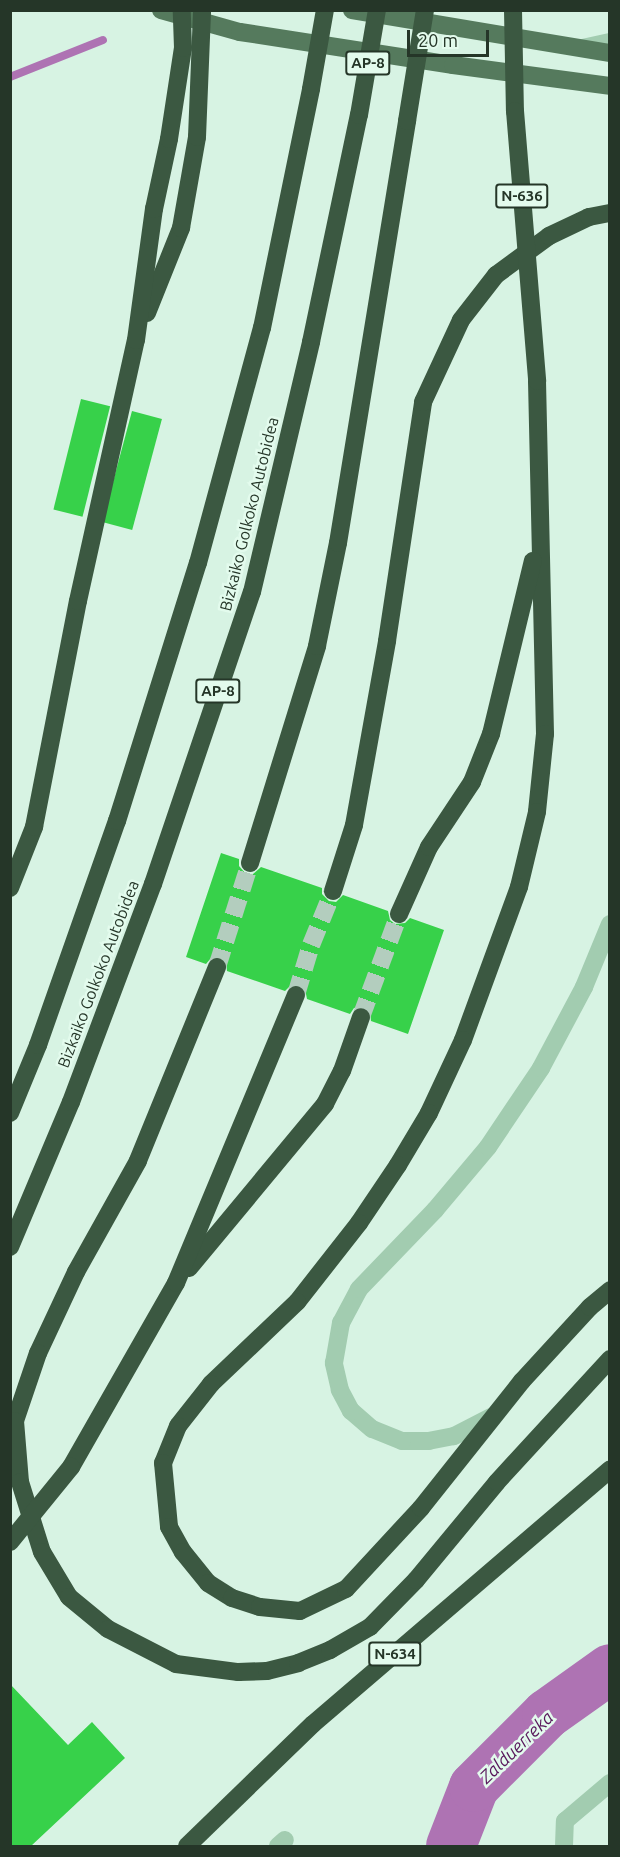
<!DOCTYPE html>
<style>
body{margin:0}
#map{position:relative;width:620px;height:1857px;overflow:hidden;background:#d7f3e3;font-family:Ubuntu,sans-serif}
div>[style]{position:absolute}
.stream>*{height:8px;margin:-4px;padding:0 4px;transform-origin:4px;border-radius:4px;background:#ae73b3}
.river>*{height:50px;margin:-25px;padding:0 25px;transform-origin:25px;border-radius:25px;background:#ae73b3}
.building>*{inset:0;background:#37d14a;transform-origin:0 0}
.highway-tunnel>*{height:18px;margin-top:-9px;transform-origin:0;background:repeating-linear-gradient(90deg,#b3cdbe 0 18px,transparent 0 27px)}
.lane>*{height:14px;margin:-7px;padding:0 7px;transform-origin:7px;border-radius:7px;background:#a2ccb0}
.street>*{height:18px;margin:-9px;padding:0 9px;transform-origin:9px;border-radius:9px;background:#a2ccb0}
.primary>*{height:18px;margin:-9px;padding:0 9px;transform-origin:9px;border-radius:9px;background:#557a5d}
.highway>*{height:18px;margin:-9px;padding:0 9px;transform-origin:9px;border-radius:9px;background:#3b5841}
.highway-bridge>*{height:18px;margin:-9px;padding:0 9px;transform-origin:9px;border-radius:9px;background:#3b5841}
span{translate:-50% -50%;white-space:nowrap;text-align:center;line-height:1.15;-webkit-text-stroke:5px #e3fbed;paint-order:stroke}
.shield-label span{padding:2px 4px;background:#e3fbed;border:2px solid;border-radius:4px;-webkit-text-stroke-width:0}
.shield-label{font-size:15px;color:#253628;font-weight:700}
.street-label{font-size:16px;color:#253628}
.water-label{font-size:18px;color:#58175b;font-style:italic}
.frame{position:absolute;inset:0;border:12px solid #253628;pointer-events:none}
.scale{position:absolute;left:407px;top:30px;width:82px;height:27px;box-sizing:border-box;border:3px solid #253628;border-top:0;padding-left:8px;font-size:18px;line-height:21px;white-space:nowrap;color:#253628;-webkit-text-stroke:4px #e3fbed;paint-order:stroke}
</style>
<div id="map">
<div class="stream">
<i style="left:10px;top:77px;width:100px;rotate:-21.7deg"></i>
</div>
<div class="river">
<i style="left:451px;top:1846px;width:63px;rotate:-68.7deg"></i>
<i style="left:474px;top:1787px;width:103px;rotate:-45deg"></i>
<i style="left:547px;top:1714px;width:77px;rotate:-35.5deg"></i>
</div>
<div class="building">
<i style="left:81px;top:399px;width:30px;height:114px;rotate:14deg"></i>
<i style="left:132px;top:411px;width:31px;height:115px;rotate:15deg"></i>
<i style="clip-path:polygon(221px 853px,239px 859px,239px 866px,246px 874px,253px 874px,261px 867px,322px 888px,322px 894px,329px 901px,336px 902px,343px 895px,388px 911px,390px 920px,395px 924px,405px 923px,410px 918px,444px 930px,408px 1034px,371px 1021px,370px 1010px,364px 1006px,354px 1008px,350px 1014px,307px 999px,305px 989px,300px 984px,290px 986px,285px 991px,227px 971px,226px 961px,221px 956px,211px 958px,206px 964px,186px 957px)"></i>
<i style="clip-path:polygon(10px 1684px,68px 1745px,92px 1722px,125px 1758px,31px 1846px,10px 1846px)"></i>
</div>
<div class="highway-tunnel">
<i style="left:217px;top:967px;width:109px;rotate:-72.4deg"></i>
<i style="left:296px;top:995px;width:52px;rotate:-73.3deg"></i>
<i style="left:311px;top:945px;width:58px;rotate:-67.8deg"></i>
<i style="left:361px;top:1017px;width:110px;rotate:-69.7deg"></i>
</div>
<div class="lane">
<i style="left:582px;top:46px;width:29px;rotate:-12deg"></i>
</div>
<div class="street">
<i style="left:491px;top:1417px;width:42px;rotate:152.8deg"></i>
<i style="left:454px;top:1436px;width:25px;rotate:169deg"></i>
<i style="left:429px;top:1441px;width:27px;rotate:180deg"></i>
<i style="left:402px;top:1441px;width:32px;rotate:-158deg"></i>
<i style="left:372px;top:1429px;width:28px;rotate:-139deg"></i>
<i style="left:351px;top:1411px;width:24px;rotate:-118deg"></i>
<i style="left:340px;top:1390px;width:28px;rotate:-103deg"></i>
<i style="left:334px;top:1363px;width:41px;rotate:-80.1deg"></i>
<i style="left:341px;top:1323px;width:38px;rotate:-62deg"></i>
<i style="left:359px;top:1289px;width:110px;rotate:-46.1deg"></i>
<i style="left:435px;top:1210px;width:82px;rotate:-49.9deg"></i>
<i style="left:488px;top:1147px;width:95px;rotate:-56.1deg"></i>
<i style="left:541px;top:1068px;width:92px;rotate:-62deg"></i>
<i style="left:584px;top:987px;width:68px;rotate:-67.6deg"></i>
<i style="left:278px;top:1846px;width:9px;rotate:-41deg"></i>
<i style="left:564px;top:1846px;width:25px;rotate:-88deg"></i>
<i style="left:565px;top:1821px;width:59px;rotate:-40.2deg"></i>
</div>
<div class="primary">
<i style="left:161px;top:10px;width:82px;rotate:15.6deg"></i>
<i style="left:240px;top:32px;width:216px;rotate:8.8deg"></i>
<i style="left:453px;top:65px;width:158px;rotate:7.6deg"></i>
<i style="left:352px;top:10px;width:262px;rotate:9.5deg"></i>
</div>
<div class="highway">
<i style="left:147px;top:313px;width:92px;rotate:-68.2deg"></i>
<i style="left:181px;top:228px;width:92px;rotate:-80deg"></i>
<i style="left:537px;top:381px;width:353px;rotate:88.7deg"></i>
<i style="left:545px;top:734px;width:78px;rotate:95.9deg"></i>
<i style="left:537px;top:812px;width:77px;rotate:103.5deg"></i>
<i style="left:519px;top:887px;width:163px;rotate:110.1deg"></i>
<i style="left:463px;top:1040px;width:81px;rotate:115deg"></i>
<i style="left:429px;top:1113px;width:61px;rotate:120.8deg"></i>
<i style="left:398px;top:1165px;width:70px;rotate:123.9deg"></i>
<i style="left:359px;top:1223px;width:100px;rotate:128.1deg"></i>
<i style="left:297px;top:1302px;width:119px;rotate:136.4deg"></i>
<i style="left:211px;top:1384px;width:53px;rotate:128.2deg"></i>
<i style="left:178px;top:1426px;width:40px;rotate:112deg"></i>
<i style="left:163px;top:1463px;width:64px;rotate:84.6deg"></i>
<i style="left:169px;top:1527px;width:29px;rotate:61deg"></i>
<i style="left:183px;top:1552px;width:40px;rotate:51deg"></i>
<i style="left:208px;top:1583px;width:28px;rotate:32deg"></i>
<i style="left:232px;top:1598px;width:29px;rotate:18deg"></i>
<i style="left:260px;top:1607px;width:40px;rotate:5.7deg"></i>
<i style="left:300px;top:1611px;width:51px;rotate:-25.6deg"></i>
<i style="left:346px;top:1589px;width:110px;rotate:-47.2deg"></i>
<i style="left:421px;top:1508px;width:162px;rotate:-51.5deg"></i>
<i style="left:522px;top:1381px;width:100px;rotate:-47.4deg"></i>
<i style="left:590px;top:1307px;width:26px;rotate:-40deg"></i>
<i style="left:250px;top:863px;width:227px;rotate:-72.8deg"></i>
<i style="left:317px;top:646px;width:105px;rotate:-78.5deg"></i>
<i style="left:338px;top:543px;width:428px;rotate:-80.7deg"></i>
<i style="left:10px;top:888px;width:66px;rotate:-68.5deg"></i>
<i style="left:34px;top:827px;width:230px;rotate:-79deg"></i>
<i style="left:78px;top:601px;width:267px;rotate:-77.5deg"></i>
<i style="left:136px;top:340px;width:132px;rotate:-82.2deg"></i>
<i style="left:154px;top:209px;width:72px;rotate:-77.9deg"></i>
<i style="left:333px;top:891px;width:69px;rotate:-72.3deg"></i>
<i style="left:354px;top:825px;width:187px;rotate:-79.8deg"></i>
<i style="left:387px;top:641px;width:242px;rotate:-81.4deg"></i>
<i style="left:423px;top:402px;width:90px;rotate:-65.1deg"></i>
<i style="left:461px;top:320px;width:57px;rotate:-52.1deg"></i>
<i style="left:496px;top:275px;width:66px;rotate:-36.3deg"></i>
<i style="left:549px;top:236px;width:44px;rotate:-25.4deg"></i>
<i style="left:589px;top:217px;width:21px;rotate:-11deg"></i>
<i style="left:399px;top:914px;width:73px;rotate:-65.9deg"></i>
<i style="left:429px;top:847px;width:78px;rotate:-56.5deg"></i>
<i style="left:472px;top:782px;width:52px;rotate:-68.4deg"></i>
<i style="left:491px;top:734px;width:178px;rotate:-76.4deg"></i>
<i style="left:217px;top:967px;width:209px;rotate:112.2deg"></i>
<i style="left:138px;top:1161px;width:127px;rotate:119.2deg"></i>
<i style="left:76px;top:1272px;width:89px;rotate:115.1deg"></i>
<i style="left:38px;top:1353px;width:72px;rotate:108.7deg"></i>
<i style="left:15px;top:1421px;width:61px;rotate:85.3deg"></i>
<i style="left:20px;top:1482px;width:73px;rotate:72.6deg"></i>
<i style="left:42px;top:1552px;width:52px;rotate:59deg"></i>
<i style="left:69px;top:1597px;width:50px;rotate:39.4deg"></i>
<i style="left:108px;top:1629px;width:76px;rotate:27.2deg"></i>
<i style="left:176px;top:1664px;width:63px;rotate:7.4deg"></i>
<i style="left:238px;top:1672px;width:29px;rotate:-2deg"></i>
<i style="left:267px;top:1671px;width:32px;rotate:-14deg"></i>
<i style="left:298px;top:1663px;width:35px;rotate:-22deg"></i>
<i style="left:330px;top:1650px;width:46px;rotate:-29.9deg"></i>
<i style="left:370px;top:1627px;width:66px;rotate:-45.6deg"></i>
<i style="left:416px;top:1580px;width:127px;rotate:-50.4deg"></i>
<i style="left:497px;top:1482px;width:167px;rotate:-47.4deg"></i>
<i style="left:10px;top:1113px;width:74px;rotate:-67.6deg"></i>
<i style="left:38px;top:1045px;width:238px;rotate:-70.6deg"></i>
<i style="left:117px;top:821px;width:270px;rotate:-72.6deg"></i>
<i style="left:198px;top:563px;width:244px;rotate:-74.8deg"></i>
<i style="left:262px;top:328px;width:244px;rotate:-78.4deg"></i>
<i style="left:10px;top:1247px;width:157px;rotate:-67.2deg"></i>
<i style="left:71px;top:1102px;width:233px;rotate:-69.4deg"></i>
<i style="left:153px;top:884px;width:308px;rotate:-71.3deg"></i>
<i style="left:252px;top:592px;width:257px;rotate:-76.7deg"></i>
<i style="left:311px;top:342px;width:232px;rotate:-78.1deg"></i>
<i style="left:189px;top:1268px;width:213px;rotate:-50.3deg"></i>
<i style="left:325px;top:1104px;width:37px;rotate:-63deg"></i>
<i style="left:342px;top:1071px;width:57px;rotate:-70.6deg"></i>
<i style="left:71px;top:1467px;width:212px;rotate:-60.3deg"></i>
<i style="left:176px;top:1283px;width:312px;rotate:-67.4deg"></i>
<i style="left:187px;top:1846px;width:175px;rotate:-44.1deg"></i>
<i style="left:313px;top:1724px;width:391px;rotate:-40.6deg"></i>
</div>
<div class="highway-bridge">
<i style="left:513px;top:10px;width:101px;rotate:88.9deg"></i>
<i style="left:515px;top:111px;width:271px;rotate:85.3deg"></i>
<i style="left:311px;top:89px;width:80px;rotate:-80deg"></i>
<i style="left:359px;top:115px;width:107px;rotate:-80.3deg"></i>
<i style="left:407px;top:121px;width:112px;rotate:-80.8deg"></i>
<i style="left:197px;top:137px;width:127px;rotate:-87.7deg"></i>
<i style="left:169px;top:139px;width:92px;rotate:-81.3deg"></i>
<i style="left:183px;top:48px;width:38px;rotate:-92deg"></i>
<i style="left:10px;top:1542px;width:97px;rotate:-50.9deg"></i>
</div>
<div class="shield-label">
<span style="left:368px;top:63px">AP-8</span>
<span style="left:522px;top:196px">N-636</span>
<span style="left:218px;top:691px">AP-8</span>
<span style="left:395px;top:1654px">N-634</span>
</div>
<div class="street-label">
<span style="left:249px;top:514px;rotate:-76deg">Bizkaiko Golkoko Autobidea</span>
<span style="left:98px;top:974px;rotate:-69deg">Bizkaiko Golkoko Autobidea</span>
</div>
<div class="water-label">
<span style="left:516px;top:1747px;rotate:-44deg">Zalduerreka</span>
</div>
<div class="frame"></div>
<div class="scale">20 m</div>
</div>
